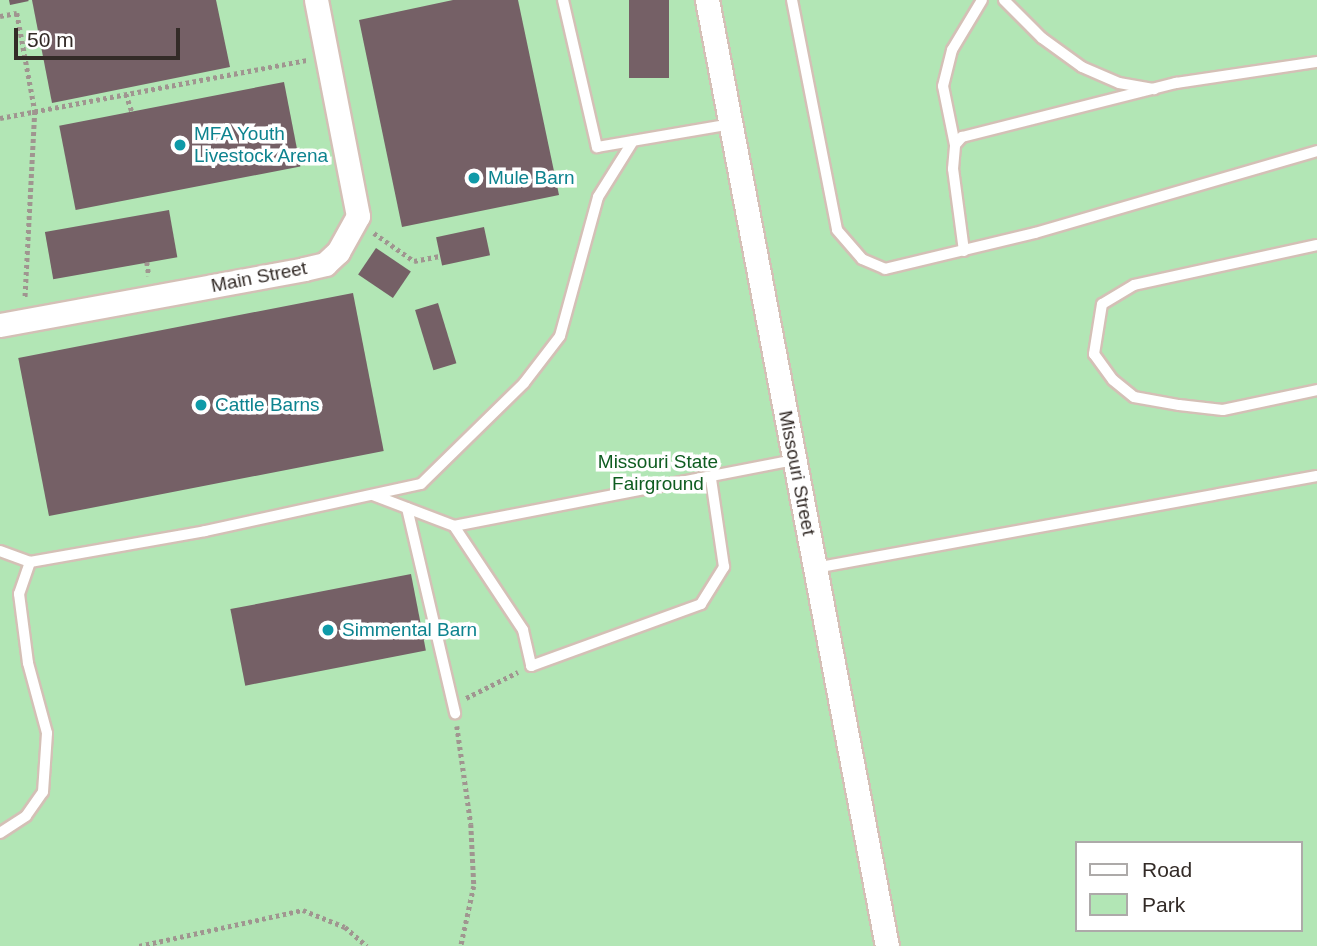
<!DOCTYPE html>
<style>
body{margin:0}
#map{position:relative;width:1317px;height:946px;overflow:hidden;background:#fef1eb;font-family:Arial,sans-serif}
div>[style]{position:absolute}
.green>*{inset:0;background:#b2e6b5}
.building>*{inset:0;background:#756066;transform-origin:0 0}
.path>*{height:4.5px;margin-top:-2.25px;transform-origin:0;background:repeating-linear-gradient(90deg,#a09590 0 3.5px,transparent 0 7px)}
.roads{filter:drop-shadow(2px 0 #d4c0b6) drop-shadow(-2px 0 #d4c0b6) drop-shadow(0 2px #d4c0b6) drop-shadow(0 -2px #d4c0b6)}
.service>*{height:10px;margin:-5px;padding:0 5px;transform-origin:5px;border-radius:5px;background:#fff}
.minor>*{height:23px;margin:-11.5px;padding:0 11.5px;transform-origin:11.5px;border-radius:11.5px;background:#fff}
.dots>*{width:19px;height:19px;translate:-50% -50%;box-sizing:border-box;border:4px solid #fff;border-radius:50%}
span{translate:-50% -50%;white-space:nowrap;text-align:center;line-height:1.15;-webkit-text-stroke:7px #fff;paint-order:stroke}
.culture-label{font-size:19px;color:#0d838f}
.left{translate:0 -50%;text-align:left}
.street-label{font-size:19px;color:#332b27}
.park-label{font-size:19px;color:#0e5c20}
.legend{position:absolute;left:1075px;top:841px;width:228px;height:91px;box-sizing:border-box;background:#fff;border:2px solid #adaaa9;margin:0;padding:9px 12px;list-style:none;font-size:21px;color:#332b27}
.legend li{display:flex;align-items:center;gap:14px;height:35px}
.legend b{width:35px;border:2px solid #adaaa9}
.scale{position:absolute;left:14px;top:28px;width:166px;height:32px;box-sizing:border-box;border:4px solid #332b27;border-top:0;padding-left:9px;font-size:21px;line-height:24px;white-space:nowrap;color:#332b27;-webkit-text-stroke:5px #fff;paint-order:stroke}
</style>
<div id="map">
<div class="green">
<i style="clip-path:polygon(evenodd,0 0,1317px 0,1317px 946px,0 946px,0 0,1077px 843px,1301px 843px,1301px 930px,1077px 930px,1077px 843px)"></i>
</div>
<div class="building">
<i style="clip-path:polygon(9px 0,28px 0,29px 1px,10px 5px)"></i>
<i style="clip-path:polygon(32px 0,216px 0,230px 67px,52px 103px)"></i>
<i style="clip-path:polygon(453px 0,518px 0,559px 195px,402px 227px,359px 20px)"></i>
<i style="left:629px;top:0;width:40px;height:78px"></i>
<i style="left:284px;top:82px;width:86px;height:229px;rotate:79deg"></i>
<i style="left:169px;top:210px;width:48px;height:126px;rotate:80deg"></i>
<i style="left:484px;top:227px;width:29px;height:49px;rotate:78deg"></i>
<i style="left:376px;top:248px;width:42px;height:32px;rotate:34deg"></i>
<i style="left:353px;top:293px;width:161px;height:341px;rotate:79deg"></i>
<i style="left:438px;top:303px;width:63px;height:24px;rotate:73deg"></i>
<i style="left:411px;top:574px;width:78px;height:184px;rotate:79deg"></i>
</div>
<div class="path">
<i style="left:0;top:16px;width:17px;rotate:-10deg"></i>
<i style="left:17px;top:13px;width:100px;rotate:79.6deg"></i>
<i style="left:35px;top:111px;width:188px;rotate:93deg"></i>
<i style="left:126px;top:94px;width:18px;rotate:71deg"></i>
<i style="left:0;top:118px;width:313px;rotate:-10.7deg"></i>
<i style="left:374px;top:233px;width:49px;rotate:35deg"></i>
<i style="left:414px;top:261px;width:26px;rotate:-11deg"></i>
<i style="left:147px;top:262px;width:14px;rotate:82deg"></i>
<i style="left:466px;top:698px;width:58px;rotate:-26.6deg"></i>
<i style="left:457px;top:726px;width:99px;rotate:81.9deg"></i>
<i style="left:471px;top:824px;width:62px;rotate:87.2deg"></i>
<i style="left:474px;top:886px;width:61px;rotate:102.2deg"></i>
<i style="left:139px;top:946px;width:168px;rotate:-12.4deg"></i>
<i style="left:303px;top:910px;width:45px;rotate:22deg"></i>
<i style="left:345px;top:927px;width:29px;rotate:41deg"></i>
</div>
<div class="roads">
<div class="service">
<i style="left:563px;top:0;width:151px;rotate:77deg"></i>
<i style="left:597px;top:147px;width:136px;rotate:-9.7deg"></i>
<i style="left:792px;top:0;width:234px;rotate:78.9deg"></i>
<i style="left:837px;top:230px;width:38px;rotate:49deg"></i>
<i style="left:862px;top:259px;width:25px;rotate:23deg"></i>
<i style="left:885px;top:269px;width:154px;rotate:-13.5deg"></i>
<i style="left:1035px;top:233px;width:294px;rotate:-16.2deg"></i>
<i style="left:1004px;top:0;width:54px;rotate:45deg"></i>
<i style="left:1042px;top:38px;width:49px;rotate:35.9deg"></i>
<i style="left:1082px;top:67px;width:40px;rotate:23.4deg"></i>
<i style="left:1119px;top:83px;width:36px;rotate:10deg"></i>
<i style="left:955px;top:145px;width:60px;rotate:-101.5deg"></i>
<i style="left:943px;top:86px;width:37px;rotate:-76deg"></i>
<i style="left:952px;top:50px;width:58px;rotate:-59deg"></i>
<i style="left:1317px;top:245px;width:187px;rotate:167.7deg"></i>
<i style="left:1134px;top:285px;width:37px;rotate:149deg"></i>
<i style="left:1102px;top:304px;width:51px;rotate:99.1deg"></i>
<i style="left:1094px;top:354px;width:32px;rotate:54deg"></i>
<i style="left:1113px;top:380px;width:27px;rotate:39deg"></i>
<i style="left:1134px;top:397px;width:46px;rotate:10.1deg"></i>
<i style="left:1179px;top:405px;width:44px;rotate:6.5deg"></i>
<i style="left:1223px;top:410px;width:96px;rotate:-12deg"></i>
<i style="left:964px;top:251px;width:83px;rotate:-97.6deg"></i>
<i style="left:953px;top:169px;width:24px;rotate:-85deg"></i>
<i style="left:955px;top:145px;width:11px;rotate:-49deg"></i>
<i style="left:962px;top:137px;width:221px;rotate:-14.2deg"></i>
<i style="left:1176px;top:83px;width:143px;rotate:-8.5deg"></i>
<i style="left:373px;top:495px;width:87px;rotate:20.9deg"></i>
<i style="left:454px;top:526px;width:347px;rotate:-11deg"></i>
<i style="left:407px;top:508px;width:211px;rotate:76.8deg"></i>
<i style="left:454px;top:526px;width:125px;rotate:56.4deg"></i>
<i style="left:523px;top:630px;width:37px;rotate:77deg"></i>
<i style="left:531px;top:666px;width:181px;rotate:-20deg"></i>
<i style="left:701px;top:604px;width:44px;rotate:-58.1deg"></i>
<i style="left:724px;top:567px;width:89px;rotate:-98.4deg"></i>
<i style="left:0;top:551px;width:32px;rotate:20deg"></i>
<i style="left:30px;top:562px;width:178px;rotate:-10deg"></i>
<i style="left:205px;top:531px;width:221px;rotate:-12.3deg"></i>
<i style="left:421px;top:484px;width:144px;rotate:-44.4deg"></i>
<i style="left:524px;top:383px;width:59px;rotate:-52.5deg"></i>
<i style="left:560px;top:336px;width:144px;rotate:-74.7deg"></i>
<i style="left:598px;top:197px;width:66px;rotate:-58deg"></i>
<i style="left:815px;top:568px;width:510px;rotate:-10.39deg"></i>
<i style="left:0;top:833px;width:31px;rotate:-33deg"></i>
<i style="left:26px;top:816px;width:29px;rotate:-55deg"></i>
<i style="left:43px;top:792px;width:59px;rotate:-86.1deg"></i>
<i style="left:47px;top:733px;width:73px;rotate:-105.2deg"></i>
<i style="left:28px;top:663px;width:70px;rotate:-97.4deg"></i>
<i style="left:19px;top:594px;width:34px;rotate:-71deg"></i>
</div>
<div class="minor">
<i style="left:707px;top:0;width:963px;rotate:79.23deg"></i>
<i style="left:0;top:325px;width:309px;rotate:-10.4deg"></i>
<i style="left:304px;top:269px;width:22px;rotate:-13deg"></i>
<i style="left:325px;top:264px;width:18px;rotate:-43deg"></i>
<i style="left:338px;top:252px;width:41px;rotate:-60.9deg"></i>
<i style="left:358px;top:216px;width:220px;rotate:-101deg"></i>
</div>
</div>
<div class="dots">
<i style="left:180px;top:145px;background:#0f9aa8"></i>
<i style="left:474px;top:178px;background:#0f9aa8"></i>
<i style="left:201px;top:405px;background:#0f9aa8"></i>
<i style="left:328px;top:630px;background:#0f9aa8"></i>
</div>
<div class="culture-label">
<span class="left" style="left:194px;top:145px">MFA Youth<br>Livestock Arena</span>
<span class="left" style="left:488px;top:178px">Mule Barn</span>
<span class="left" style="left:215px;top:405px">Cattle Barns</span>
<span class="left" style="left:342px;top:630px">Simmental Barn</span>
</div>
<div class="street-label">
<span style="left:259px;top:277px;rotate:-11deg">Main Street</span>
<span style="left:797px;top:473px;rotate:79deg">Missouri Street</span>
</div>
<div class="park-label">
<span style="left:658px;top:473px">Missouri State<br>Fairground</span>
</div>
<ul class="legend">
<li><b style="height:9px;background:#fff"></b>Road</li>
<li><b style="height:19px;background:#b2e6b5"></b>Park</li>
</ul>
<div class="scale">50 m</div>
</div>
